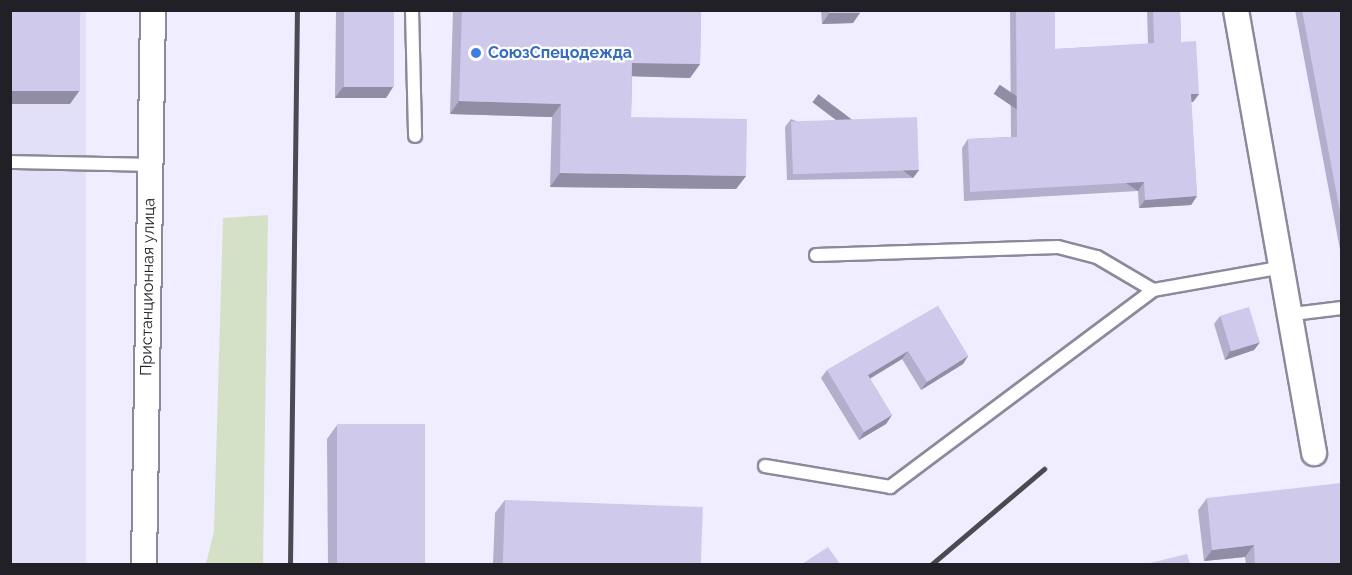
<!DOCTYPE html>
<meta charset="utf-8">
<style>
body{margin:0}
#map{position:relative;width:1352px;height:575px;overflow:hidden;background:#efedff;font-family:Raleway,sans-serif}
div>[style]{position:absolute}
.built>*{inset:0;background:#e2dff8;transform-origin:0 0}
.green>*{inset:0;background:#d4e1c6}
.roads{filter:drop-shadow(2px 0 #8c8a9a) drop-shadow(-2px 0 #8c8a9a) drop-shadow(0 2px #8c8a9a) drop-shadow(0 -2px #8c8a9a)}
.service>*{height:12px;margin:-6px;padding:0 6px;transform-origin:6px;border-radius:6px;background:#fff}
.minor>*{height:24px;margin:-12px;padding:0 12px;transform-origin:12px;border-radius:12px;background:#fff}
.rail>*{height:4.5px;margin:-2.25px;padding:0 2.25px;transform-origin:2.25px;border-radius:2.25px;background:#4a4a52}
.wall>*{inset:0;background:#b2aecb}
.shaded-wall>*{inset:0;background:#918da5;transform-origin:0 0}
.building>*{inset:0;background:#cfcaec;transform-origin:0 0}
.dots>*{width:16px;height:16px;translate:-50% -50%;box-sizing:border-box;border:3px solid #fff;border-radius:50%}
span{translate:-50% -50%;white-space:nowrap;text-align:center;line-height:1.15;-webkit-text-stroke:4.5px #fff;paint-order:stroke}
.shop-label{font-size:16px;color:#366cbe;font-weight:700}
.left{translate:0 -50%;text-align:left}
.street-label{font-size:16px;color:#202026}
.frame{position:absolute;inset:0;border:12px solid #202026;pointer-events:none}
</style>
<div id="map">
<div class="built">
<i style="left:10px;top:11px;width:76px;height:553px"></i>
</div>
<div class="green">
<i style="clip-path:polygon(268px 215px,263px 564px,206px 564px,214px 531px,223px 218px)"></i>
</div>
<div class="roads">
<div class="service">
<i style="left:412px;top:10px;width:126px;rotate:88.6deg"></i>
<i style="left:10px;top:162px;width:140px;rotate:1.2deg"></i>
<i style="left:816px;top:255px;width:242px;rotate:-1.9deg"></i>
<i style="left:1058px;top:247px;width:40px;rotate:14.4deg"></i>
<i style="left:1097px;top:257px;width:65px;rotate:30.5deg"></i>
<i style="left:1293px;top:314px;width:49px;rotate:-7deg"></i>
<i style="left:765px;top:466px;width:127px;rotate:9.5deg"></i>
<i style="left:890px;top:487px;width:329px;rotate:-36.8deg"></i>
<i style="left:1153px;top:290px;width:133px;rotate:-10deg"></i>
</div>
<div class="minor">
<i style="left:1236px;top:10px;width:450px;rotate:80deg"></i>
<i style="left:144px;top:564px;width:554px;rotate:-89.07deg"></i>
</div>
</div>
<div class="rail">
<i style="left:290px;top:564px;width:554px;rotate:-89.28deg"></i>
<i style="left:932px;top:564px;width:147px;rotate:-40.3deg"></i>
</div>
<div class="wall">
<i style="clip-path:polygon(336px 10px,394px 10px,393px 87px,386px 98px,335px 98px)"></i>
<i style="clip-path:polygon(453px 10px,701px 10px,700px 64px,690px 78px,632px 76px,631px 117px,746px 176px,736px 189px,550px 187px,552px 117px,450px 114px)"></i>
<i style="clip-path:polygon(821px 10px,860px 10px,853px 23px,822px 24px)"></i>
<i style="clip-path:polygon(1010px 10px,1055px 10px,1055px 49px,1148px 44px,1147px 10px,1180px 10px,1181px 42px,1199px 94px,1193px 102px,1191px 102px,1197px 196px,1191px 205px,1139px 208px,1138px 191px,964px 201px,962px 148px,968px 139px,1011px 137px)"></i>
<i style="clip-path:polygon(1295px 10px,1341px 10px,1341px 255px)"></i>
<i style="clip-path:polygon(791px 119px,919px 170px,913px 178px,787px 180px,785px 127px)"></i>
<i style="clip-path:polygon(938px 306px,968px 356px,963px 364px,921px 390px,902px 359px,870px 379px,892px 415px,886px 424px,859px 440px,821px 378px,827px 370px)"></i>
<i style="clip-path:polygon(1220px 316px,1260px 342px,1254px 350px,1225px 360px,1214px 324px)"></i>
<i style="clip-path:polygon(337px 425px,426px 564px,328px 564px,327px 439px)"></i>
<i style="clip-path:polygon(1207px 498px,1341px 564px,1246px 564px,1245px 557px,1204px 561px,1198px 510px)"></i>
<i style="clip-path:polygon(505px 500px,701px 564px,493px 564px,495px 513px)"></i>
</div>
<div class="shaded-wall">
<i style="clip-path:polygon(829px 13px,860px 13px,853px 23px,822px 24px)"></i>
<i style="clip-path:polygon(632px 63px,700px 64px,690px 78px,623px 76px)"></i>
<i style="clip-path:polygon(343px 87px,393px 87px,386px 98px,335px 98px)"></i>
<i style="clip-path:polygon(80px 90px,70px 104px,10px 104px,10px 91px)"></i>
<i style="clip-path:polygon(1191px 94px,1199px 94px,1193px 102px,1185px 102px)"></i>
<i style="clip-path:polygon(459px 101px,561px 104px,552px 117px,450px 114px)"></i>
<i style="left:919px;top:170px;width:10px;height:126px;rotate:127deg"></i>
<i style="clip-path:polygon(560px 173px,746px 176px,736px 189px,550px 187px)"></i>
<i style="left:1144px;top:182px;width:11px;height:174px;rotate:124deg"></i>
<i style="clip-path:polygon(1197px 196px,1191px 205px,1139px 208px,1145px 200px)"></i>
<i style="clip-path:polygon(1260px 342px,1254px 350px,1225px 360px,1230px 351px)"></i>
<i style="clip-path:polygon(908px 351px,902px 359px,862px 383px,868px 375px)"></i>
<i style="clip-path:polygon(968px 356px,963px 364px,921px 390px,927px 382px)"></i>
<i style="clip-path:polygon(892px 415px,886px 424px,859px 440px,864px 432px)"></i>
<i style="clip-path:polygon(1254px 545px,1245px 557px,1204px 561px,1212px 550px)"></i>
</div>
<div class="building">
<i style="left:10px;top:10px;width:70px;height:81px"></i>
<i style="left:344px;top:10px;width:50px;height:77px"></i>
<i style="clip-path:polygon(462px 10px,701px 10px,700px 64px,632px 63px,631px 117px,747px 119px,746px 176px,560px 173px,561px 104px,459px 101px)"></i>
<i style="left:829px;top:10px;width:31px;height:3px"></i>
<i style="clip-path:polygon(1016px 10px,1055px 10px,1055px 49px,1154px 43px,1153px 10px,1180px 10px,1181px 42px,1196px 41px,1199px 94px,1191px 94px,1197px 196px,1145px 200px,1144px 182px,970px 192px,968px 139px,1017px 137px)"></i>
<i style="clip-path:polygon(1302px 10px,1341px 10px,1341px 217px)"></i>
<i style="left:917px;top:117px;width:53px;height:126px;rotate:88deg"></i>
<i style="clip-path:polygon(938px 306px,968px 356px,927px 382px,908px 351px,868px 375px,892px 415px,864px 432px,827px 370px)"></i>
<i style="left:1249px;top:307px;width:37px;height:30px;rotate:73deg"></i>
<i style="left:425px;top:424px;width:140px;height:88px;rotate:90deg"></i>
<i style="clip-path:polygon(1341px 483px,1341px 564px,1255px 564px,1254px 545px,1212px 550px,1207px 498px)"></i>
<i style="left:505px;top:500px;width:198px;height:64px;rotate:2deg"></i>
<i style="clip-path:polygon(828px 547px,840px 564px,802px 564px)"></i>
<i style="clip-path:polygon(1187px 554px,1190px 564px,1146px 564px)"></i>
</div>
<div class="dots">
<i style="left:476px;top:53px;background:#3f7fe0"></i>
</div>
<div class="shop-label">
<span class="left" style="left:488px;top:53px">СоюзСпецодежда</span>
</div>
<div class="street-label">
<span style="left:148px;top:287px;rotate:-89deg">Пристанционная улица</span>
</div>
<div class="frame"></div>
</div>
